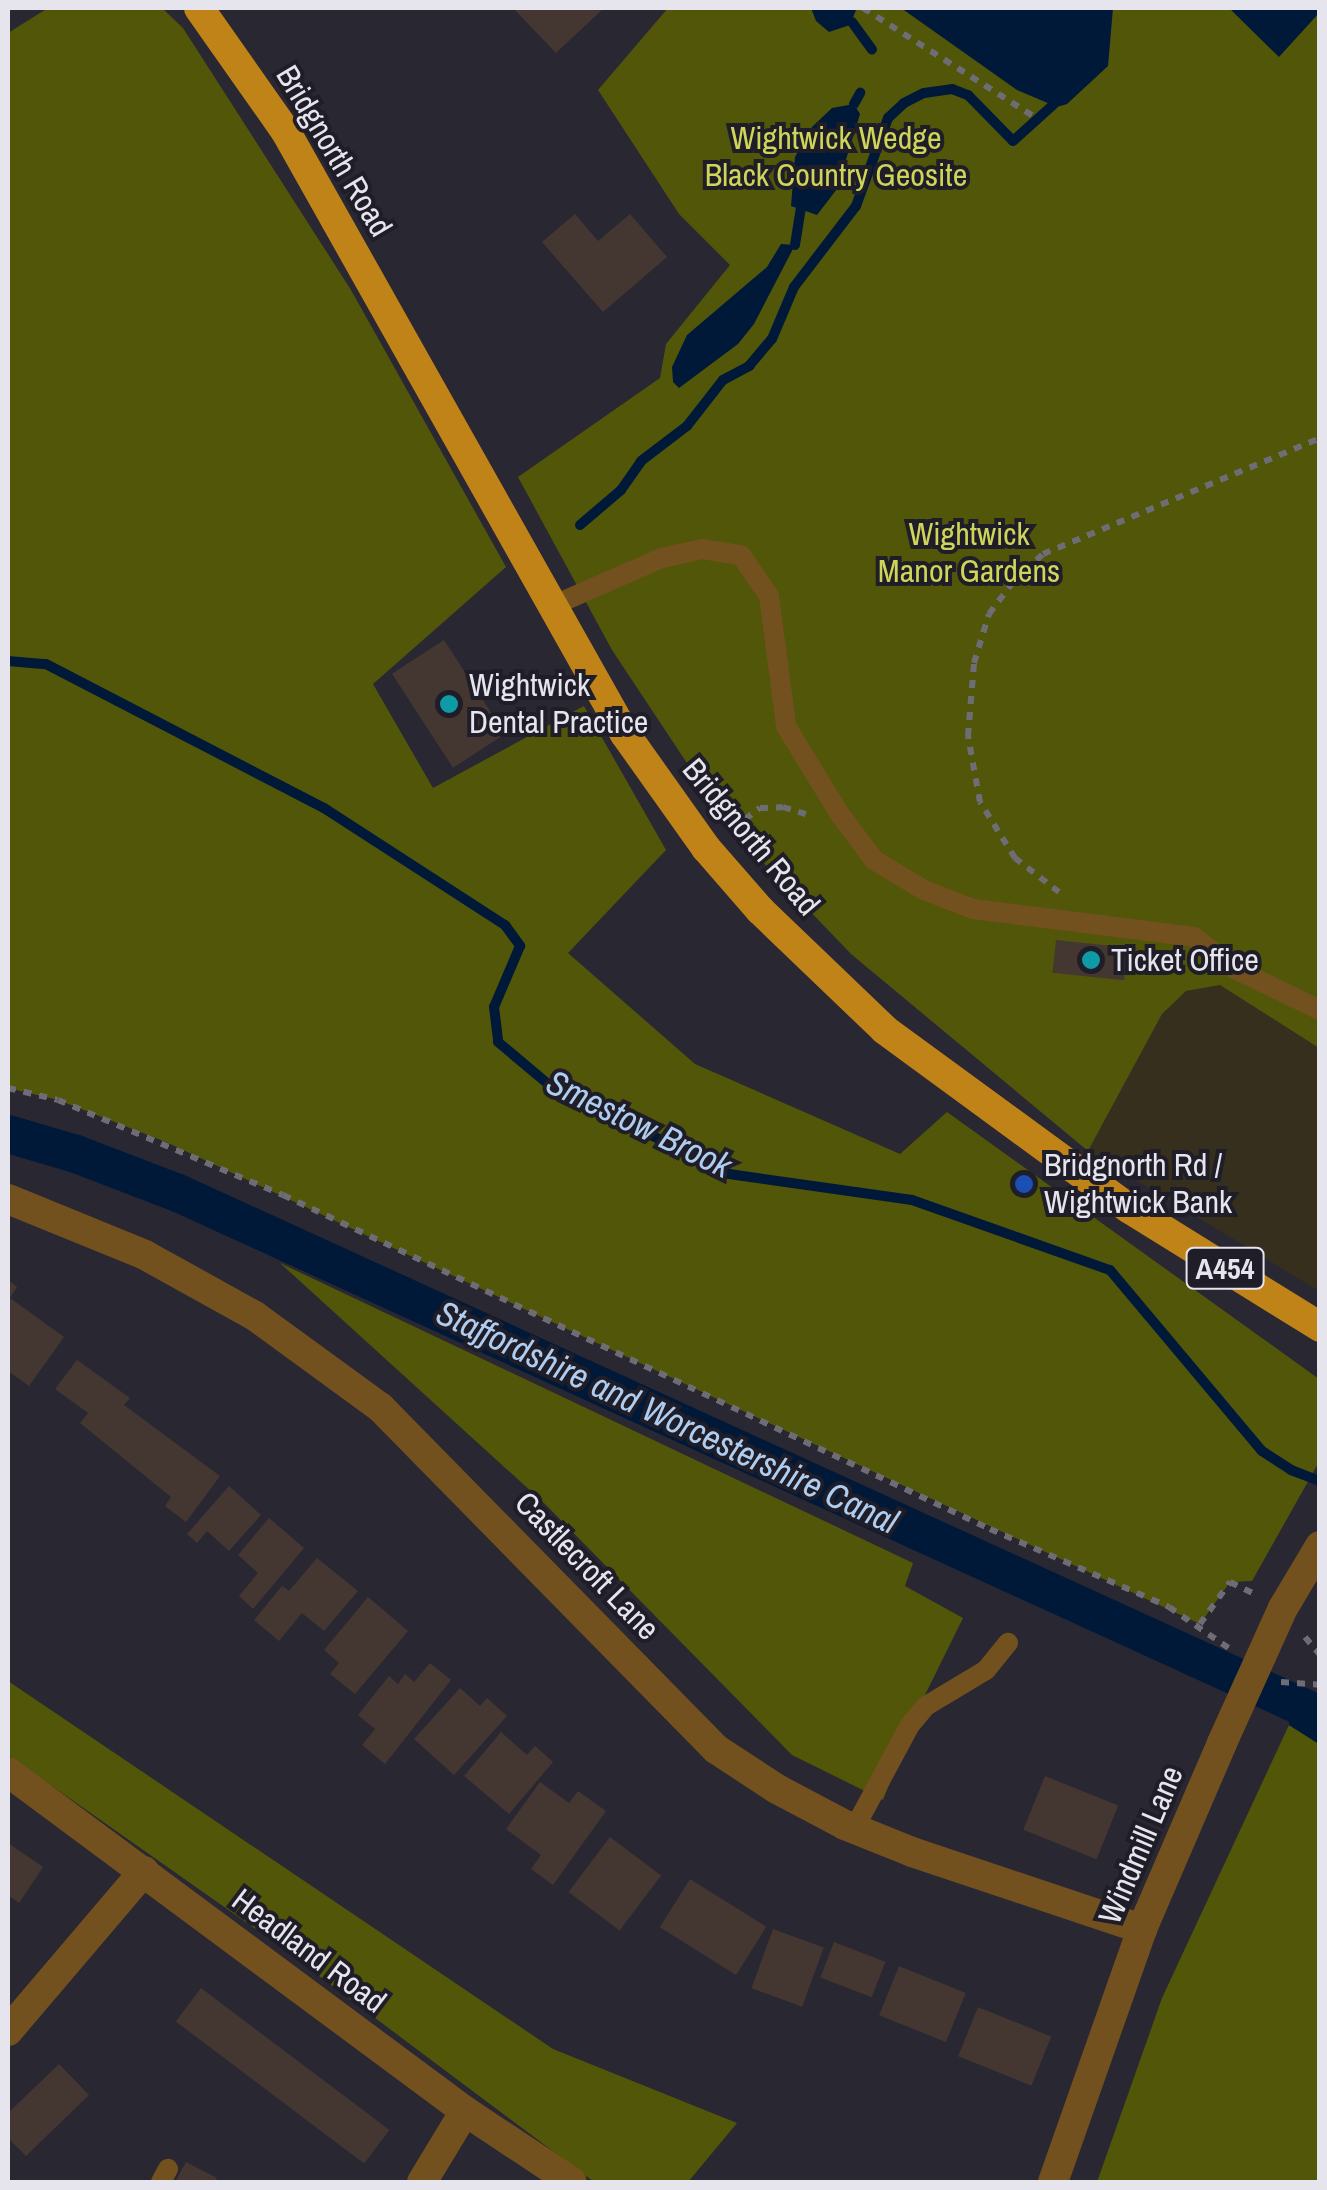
<!DOCTYPE html>
<style>
body{margin:0}
#map{position:relative;width:1327px;height:2190px;overflow:hidden;background:#292732;font-family:"Archivo Narrow",sans-serif}
div>[style]{position:absolute}
.commercial>*{inset:0;background:#372f1e}
.green>*{inset:0;background:#525609}
.water>*{inset:0;background:#001938}
.stream>*{height:10px;margin:-5px;padding:0 5px;transform-origin:5px;border-radius:5px;background:#001938}
.canal>*{height:38px;margin:-19px;padding:0 19px;transform-origin:19px;border-radius:19px;background:#001938}
.building>*{inset:0;background:#443731;transform-origin:0 0}
.path>*{height:6px;margin-top:-3px;transform-origin:0;background:repeating-linear-gradient(90deg,#6e6d76 0 8px,transparent 0 16px)}
.service>*{height:20px;margin:-10px;padding:0 10px;transform-origin:10px;border-radius:10px;background:#73511e}
.minor>*{height:30px;margin:-15px;padding:0 15px;transform-origin:15px;border-radius:15px;background:#73511e}
.tertiary>*{height:30px;margin:-15px;padding:0 15px;transform-origin:15px;border-radius:15px;background:#73511e}
.trunk>*{height:30px;margin:-15px;padding:0 15px;transform-origin:15px;border-radius:15px;background:#c08318}
.tertiary-bridge>*{height:30px;margin:-15px;padding:0 15px;transform-origin:15px;border-radius:15px;background:#73511e}
.dots>*{width:28px;height:28px;translate:-50% -50%;box-sizing:border-box;border:5px solid #1f1d28;border-radius:50%}
span{translate:-50% -50%;white-space:nowrap;text-align:center;line-height:1.15;-webkit-text-stroke:8px #1f1d28;paint-order:stroke}
.shield-label span{padding:2px 8px;background:#1f1d28;border:2px solid;border-radius:8px;-webkit-text-stroke-width:0}
.shield-label{font-size:30px;color:#e6e5ed;font-weight:700}
.park-label{font-size:32px;color:#ced558}
.street-label{font-size:32px;color:#e6e5ed}
.poi-label{font-size:32px;color:#e6e5ed}
.left{translate:0 -50%;text-align:left}
.water-label{font-size:35px;color:#afcdf0;font-style:italic}
.frame{position:absolute;inset:0;border:10px solid #e6e5ed;pointer-events:none}
</style>
<div id="map">
<div class="commercial">
<i style="clip-path:polygon(1220px 985px,1319px 1048px,1319px 1291px,1088px 1151px,1162px 1014px,1186px 991px)"></i>
</div>
<div class="green">
<i style="clip-path:polygon(48px 8px,162px 8px,183px 28px,351px 290px,506px 567px,373px 684px,433px 788px,584px 706px,666px 850px,568px 953px,695px 1064px,900px 1154px,947px 1112px,1319px 1379px,1319px 1462px,1252px 1581px,1230px 1582px,1200px 1624px,166px 1142px,58px 1100px,8px 1088px,8px 33px)"></i>
<i style="clip-path:polygon(668px 8px,1319px 8px,1319px 1048px,1220px 985px,1186px 991px,1162px 1014px,1088px 1151px,851px 954px,730px 828px,612px 650px,518px 477px,660px 378px,666px 344px,730px 265px,679px 214px,598px 90px)"></i>
<i style="clip-path:polygon(280px 1263px,913px 1563px,905px 1586px,963px 1618px,923px 1699px,883px 1800px,792px 1755px,545px 1504px)"></i>
<i style="clip-path:polygon(8px 1681px,553px 2049px,737px 2123px,688px 2182px,594px 2182px,267px 1937px,8px 1755px)"></i>
<i style="clip-path:polygon(1289px 1725px,1319px 1744px,1319px 2182px,1097px 2182px,1162px 1998px)"></i>
</div>
<div class="water">
<i style="clip-path:polygon(811px 8px,854px 8px,856px 10px,850px 25px,829px 32px,816px 21px)"></i>
<i style="clip-path:polygon(901px 8px,1113px 8px,1108px 66px,1067px 104px,1057px 107px,1017px 90px)"></i>
<i style="clip-path:polygon(1229px 8px,1319px 8px,1319px 13px,1279px 57px)"></i>
<i style="clip-path:polygon(854px 104px,860px 114px,837px 189px,817px 215px,791px 206px,795px 157px,812px 127px,832px 108px)"></i>
<i style="clip-path:polygon(781px 244px,795px 245px,754px 324px,738px 344px,679px 388px,673px 382px,672px 367px,687px 335px,767px 267px)"></i>
<i style="clip-path:polygon(1292px 1689px,1319px 1696px,1319px 1744px,1289px 1725px)"></i>
</div>
<div class="stream">
<i style="left:852px;top:22px;width:34px;rotate:54deg"></i>
<i style="left:854px;top:104px;width:13px;rotate:-61deg"></i>
<i style="left:795px;top:245px;width:36px;rotate:-81deg"></i>
<i style="left:580px;top:525px;width:54px;rotate:-40.5deg"></i>
<i style="left:621px;top:490px;width:35px;rotate:-55deg"></i>
<i style="left:641px;top:461px;width:58px;rotate:-37.3deg"></i>
<i style="left:687px;top:426px;width:58px;rotate:-52deg"></i>
<i style="left:723px;top:380px;width:30px;rotate:-28deg"></i>
<i style="left:749px;top:366px;width:35px;rotate:-50deg"></i>
<i style="left:772px;top:339px;width:56px;rotate:-67.1deg"></i>
<i style="left:794px;top:287px;width:102px;rotate:-52.6deg"></i>
<i style="left:856px;top:206px;width:94px;rotate:-70deg"></i>
<i style="left:888px;top:118px;width:22px;rotate:-43deg"></i>
<i style="left:904px;top:103px;width:22px;rotate:-27deg"></i>
<i style="left:924px;top:93px;width:28px;rotate:-8deg"></i>
<i style="left:952px;top:89px;width:17px;rotate:21deg"></i>
<i style="left:968px;top:95px;width:64px;rotate:45.6deg"></i>
<i style="left:1013px;top:141px;width:54px;rotate:-42deg"></i>
<i style="left:8px;top:661px;width:38px;rotate:5deg"></i>
<i style="left:46px;top:664px;width:313px;rotate:27.4deg"></i>
<i style="left:324px;top:808px;width:216px;rotate:32.9deg"></i>
<i style="left:505px;top:925px;width:26px;rotate:54deg"></i>
<i style="left:520px;top:946px;width:66px;rotate:113.1deg"></i>
<i style="left:494px;top:1007px;width:35px;rotate:83deg"></i>
<i style="left:498px;top:1042px;width:65px;rotate:40deg"></i>
<i style="left:548px;top:1084px;width:202px;rotate:26.4deg"></i>
<i style="left:729px;top:1174px;width:185px;rotate:8.1deg"></i>
<i style="left:912px;top:1200px;width:210px;rotate:19.5deg"></i>
<i style="left:1110px;top:1270px;width:236px;rotate:50deg"></i>
<i style="left:1262px;top:1451px;width:35px;rotate:33deg"></i>
<i style="left:1291px;top:1470px;width:31px;rotate:21deg"></i>
</div>
<div class="canal">
<i style="left:8px;top:1134px;width:71px;rotate:16.4deg"></i>
<i style="left:76px;top:1154px;width:109px;rotate:20.9deg"></i>
<i style="left:178px;top:1193px;width:1256px;rotate:24.56deg"></i>
</div>
<div class="building">
<i style="clip-path:polygon(513px 8px,604px 8px,556px 53px)"></i>
<i style="clip-path:polygon(575px 214px,598px 241px,630px 214px,667px 257px,603px 312px,542px 242px)"></i>
<i style="left:444px;top:640px;width:112px;height:62px;rotate:57deg"></i>
<i style="left:1056px;top:940px;width:72px;height:33px;rotate:6deg"></i>
<i style="clip-path:polygon(8px 1280px,17px 1287px,10px 1298px,64px 1337px,29px 1386px,8px 1371px)"></i>
<i style="clip-path:polygon(77px 1360px,130px 1398px,124px 1405px,220px 1476px,186px 1522px,165px 1506px,171px 1497px,80px 1423px,88px 1413px,55px 1389px)"></i>
<i style="clip-path:polygon(229px 1486px,261px 1515px,229px 1551px,207px 1531px,197px 1543px,187px 1534px)"></i>
<i style="clip-path:polygon(269px 1518px,304px 1548px,253px 1609px,239px 1596px,258px 1573px,238px 1555px)"></i>
<i style="clip-path:polygon(317px 1558px,358px 1591px,324px 1631px,302px 1613px,279px 1641px,254px 1620px,282px 1586px,289px 1591px)"></i>
<i style="clip-path:polygon(368px 1597px,408px 1631px,355px 1694px,330px 1674px,339px 1663px,324px 1650px)"></i>
<i style="clip-path:polygon(430px 1663px,451px 1680px,385px 1764px,362px 1745px,375px 1729px,358px 1715px,389px 1676px,398px 1684px,405px 1674px,414px 1682px)"></i>
<i style="clip-path:polygon(460px 1688px,480px 1706px,487px 1698px,507px 1716px,454px 1775px,414px 1739px)"></i>
<i style="clip-path:polygon(501px 1732px,527px 1755px,535px 1746px,553px 1762px,509px 1814px,464px 1776px)"></i>
<i style="left:1045px;top:1776px;width:79px;height:58px;rotate:22deg"></i>
<i style="clip-path:polygon(540px 1782px,569px 1803px,578px 1791px,606px 1811px,553px 1885px,531px 1869px,541px 1855px,506px 1829px)"></i>
<i style="left:610px;top:1837px;width:64px;height:69px;rotate:37deg"></i>
<i style="clip-path:polygon(8px 1843px,43px 1867px,19px 1903px,8px 1895px)"></i>
<i style="left:690px;top:1879px;width:90px;height:57px;rotate:32deg"></i>
<i style="left:773px;top:1929px;width:54px;height:63px;rotate:20deg"></i>
<i style="left:834px;top:1942px;width:55px;height:38px;rotate:21deg"></i>
<i style="left:899px;top:1966px;width:72px;height:53px;rotate:22deg"></i>
<i style="left:201px;top:1988px;width:236px;height:42px;rotate:37deg"></i>
<i style="left:978px;top:2007px;width:79px;height:53px;rotate:22deg"></i>
<i style="clip-path:polygon(59px 2064px,89px 2095px,26px 2156px,8px 2138px,8px 2113px)"></i>
<i style="clip-path:polygon(186px 2162px,217px 2178px,215px 2182px,175px 2182px)"></i>
</div>
<div class="path">
<i style="left:863px;top:8px;width:207px;rotate:32.4deg"></i>
<i style="left:732px;top:829px;width:35px;rotate:-37deg"></i>
<i style="left:760px;top:808px;width:23px;rotate:-2deg"></i>
<i style="left:783px;top:807px;width:24px;rotate:17deg"></i>
<i style="left:1059px;top:892px;width:56px;rotate:-142.3deg"></i>
<i style="left:1015px;top:858px;width:66px;rotate:-122deg"></i>
<i style="left:980px;top:802px;width:67px;rotate:-100.3deg"></i>
<i style="left:968px;top:736px;width:73px;rotate:-85.3deg"></i>
<i style="left:974px;top:663px;width:51px;rotate:-73deg"></i>
<i style="left:989px;top:614px;width:40px;rotate:-53deg"></i>
<i style="left:1013px;top:582px;width:41px;rotate:-43deg"></i>
<i style="left:1043px;top:554px;width:300px;rotate:-22.7deg"></i>
<i style="left:8px;top:1088px;width:51px;rotate:13.5deg"></i>
<i style="left:58px;top:1100px;width:244px;rotate:22.9deg"></i>
<i style="left:283px;top:1195px;width:782px;rotate:25.29deg"></i>
<i style="left:990px;top:1529px;width:195px;rotate:23.5deg"></i>
<i style="left:1169px;top:1607px;width:78px;rotate:34.5deg"></i>
<i style="left:1200px;top:1624px;width:52px;rotate:-54.5deg"></i>
<i style="left:1230px;top:1582px;width:28px;rotate:26deg"></i>
<i style="left:1305px;top:1637px;width:23px;rotate:50deg"></i>
<i style="left:1281px;top:1682px;width:39px;rotate:4deg"></i>
</div>
<div class="service">
<i style="left:552px;top:606px;width:120px;rotate:-23.6deg"></i>
<i style="left:662px;top:558px;width:41px;rotate:-12.7deg"></i>
<i style="left:702px;top:549px;width:39px;rotate:9deg"></i>
<i style="left:741px;top:555px;width:50px;rotate:55.7deg"></i>
<i style="left:769px;top:596px;width:131px;rotate:82.5deg"></i>
<i style="left:786px;top:726px;width:102px;rotate:58.7deg"></i>
<i style="left:839px;top:813px;width:59px;rotate:53.3deg"></i>
<i style="left:874px;top:860px;width:58px;rotate:31deg"></i>
<i style="left:924px;top:890px;width:53px;rotate:21.2deg"></i>
<i style="left:973px;top:909px;width:223px;rotate:7.2deg"></i>
<i style="left:1194px;top:937px;width:52px;rotate:38deg"></i>
<i style="left:1235px;top:969px;width:94px;rotate:25.8deg"></i>
<i style="left:854px;top:1829px;width:118px;rotate:-61.7deg"></i>
<i style="left:910px;top:1725px;width:25px;rotate:-50deg"></i>
<i style="left:926px;top:1706px;width:70px;rotate:-31deg"></i>
<i style="left:986px;top:1670px;width:35px;rotate:-51deg"></i>
<i style="left:161px;top:2182px;width:15px;rotate:-62deg"></i>
</div>
<div class="minor">
<i style="left:8px;top:1772px;width:569px;rotate:36.57deg"></i>
<i style="left:465px;top:2111px;width:128px;rotate:33.6deg"></i>
<i style="left:8px;top:2031px;width:210px;rotate:-49.6deg"></i>
<i style="left:422px;top:2182px;width:83px;rotate:-58.8deg"></i>
</div>
<div class="tertiary">
<i style="left:8px;top:1199px;width:148px;rotate:22.2deg"></i>
<i style="left:145px;top:1255px;width:126px;rotate:29deg"></i>
<i style="left:255px;top:1316px;width:155px;rotate:36.1deg"></i>
<i style="left:380px;top:1407px;width:479px;rotate:45.5deg"></i>
<i style="left:716px;top:1749px;width:73px;rotate:33.3deg"></i>
<i style="left:777px;top:1789px;width:77px;rotate:27.9deg"></i>
<i style="left:845px;top:1825px;width:72px;rotate:21.9deg"></i>
<i style="left:912px;top:1852px;width:243px;rotate:18.5deg"></i>
<i style="left:1283px;top:1608px;width:72px;rotate:-59.2deg"></i>
<i style="left:1053px;top:2182px;width:268px;rotate:-70.6deg"></i>
<i style="left:1142px;top:1929px;width:202px;rotate:-66.7deg"></i>
</div>
<div class="trunk">
<i style="left:199px;top:8px;width:151px;rotate:54.9deg"></i>
<i style="left:286px;top:132px;width:691px;rotate:60.62deg"></i>
<i style="left:625px;top:734px;width:140px;rotate:54.6deg"></i>
<i style="left:706px;top:848px;width:82px;rotate:48.9deg"></i>
<i style="left:760px;top:910px;width:173px;rotate:43.8deg"></i>
<i style="left:885px;top:1030px;width:303px;rotate:36.2deg"></i>
<i style="left:1130px;top:1209px;width:224px;rotate:31.8deg"></i>
</div>
<div class="tertiary-bridge">
<i style="left:1222px;top:1743px;width:148px;rotate:-65.7deg"></i>
</div>
<div class="dots">
<i style="left:449px;top:704px;background:#0f9aa8"></i>
<i style="left:1091px;top:960px;background:#0f9aa8"></i>
<i style="left:1024px;top:1184px;background:#1a4fb4"></i>
</div>
<div class="shield-label">
<span style="left:1225px;top:1268px">A454</span>
</div>
<div class="park-label">
<span style="left:836px;top:157px">Wightwick Wedge<br>Black Country Geosite</span>
<span style="left:969px;top:553px">Wightwick<br>Manor Gardens</span>
</div>
<div class="street-label">
<span style="left:334px;top:151px;rotate:59deg">Bridgnorth Road</span>
<span style="left:751px;top:837px;rotate:50deg">Bridgnorth Road</span>
<span style="left:587px;top:1566px;rotate:46deg">Castlecroft Lane</span>
<span style="left:1141px;top:1845px;rotate:-67deg">Windmill Lane</span>
<span style="left:309px;top:1951px;rotate:37deg">Headland Road</span>
</div>
<div class="poi-label">
<span class="left" style="left:469px;top:704px">Wightwick<br>Dental Practice</span>
<span class="left" style="left:1111px;top:960px">Ticket Office</span>
<span class="left" style="left:1044px;top:1184px">Bridgnorth Rd /<br>Wightwick Bank</span>
</div>
<div class="water-label">
<span style="left:639px;top:1124px;rotate:26deg">Smestow Brook</span>
<span style="left:667px;top:1417px;rotate:25deg">Staffordshire and Worcestershire Canal</span>
</div>
<div class="frame"></div>
</div>
